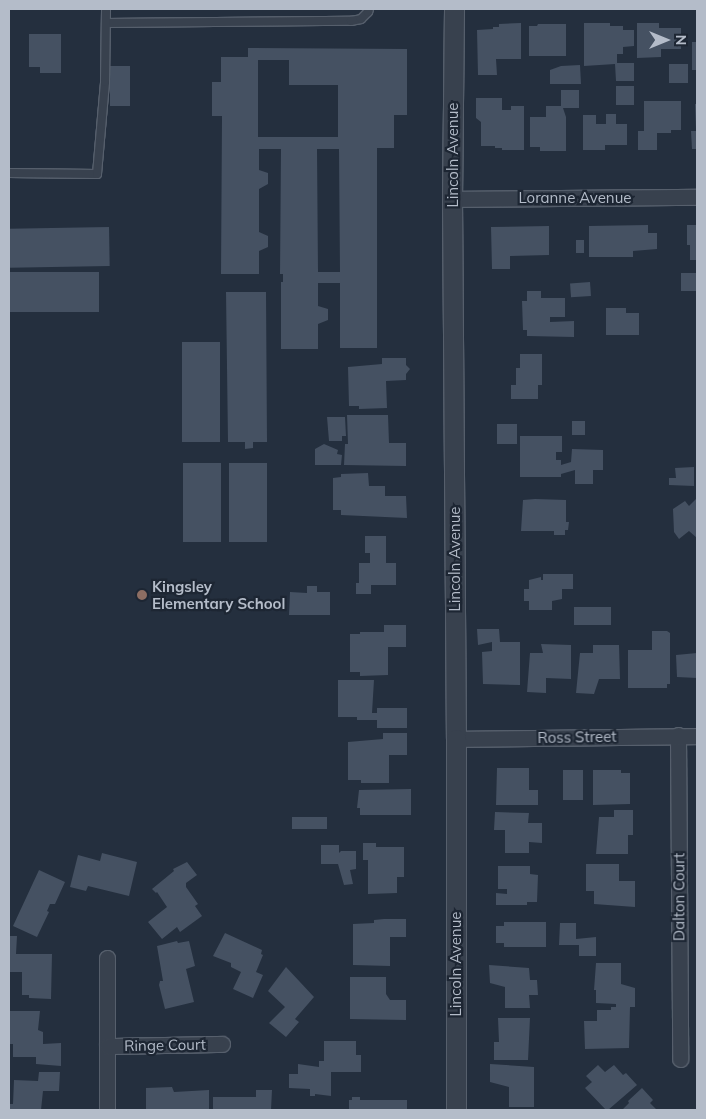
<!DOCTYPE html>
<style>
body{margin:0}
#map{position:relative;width:706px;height:1119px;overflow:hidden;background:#242f3e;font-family:Mulish,sans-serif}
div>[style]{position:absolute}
.building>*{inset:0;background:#455162;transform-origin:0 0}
.roads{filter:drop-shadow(1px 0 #565f6c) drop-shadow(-1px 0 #565f6c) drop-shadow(0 1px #565f6c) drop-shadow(0 -1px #565f6c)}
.service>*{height:8px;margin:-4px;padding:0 4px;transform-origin:4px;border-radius:4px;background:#38414e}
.minor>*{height:15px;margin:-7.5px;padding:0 7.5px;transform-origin:7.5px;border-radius:7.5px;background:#38414e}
.tertiary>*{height:19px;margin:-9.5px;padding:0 9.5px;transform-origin:9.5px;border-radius:9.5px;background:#38414e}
.dots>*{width:14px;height:14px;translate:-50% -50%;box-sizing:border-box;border:2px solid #1d2633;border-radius:50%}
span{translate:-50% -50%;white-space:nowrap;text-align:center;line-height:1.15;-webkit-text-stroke:4.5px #1d2633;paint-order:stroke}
.street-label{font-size:15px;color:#b4bcc9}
.poi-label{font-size:15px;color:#b4bcc9;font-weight:700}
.left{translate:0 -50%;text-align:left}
.frame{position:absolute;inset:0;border:10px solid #b4bcc9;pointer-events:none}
.north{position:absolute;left:641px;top:15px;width:50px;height:50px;-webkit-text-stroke:4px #1d2633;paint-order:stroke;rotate:90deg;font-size:14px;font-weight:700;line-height:20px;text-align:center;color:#b4bcc9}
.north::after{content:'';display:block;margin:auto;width:18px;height:22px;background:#b4bcc9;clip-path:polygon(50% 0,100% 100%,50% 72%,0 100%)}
</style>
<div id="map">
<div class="building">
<i style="clip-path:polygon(521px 23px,521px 59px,496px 59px,497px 75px,478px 75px,477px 30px,493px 29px,493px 27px,499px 27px,499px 24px)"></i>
<i style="clip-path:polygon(584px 23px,610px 23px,610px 26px,623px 26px,623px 30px,634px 30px,634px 46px,623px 47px,623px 54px,617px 54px,617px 63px,634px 63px,634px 81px,616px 81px,615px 64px,584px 66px)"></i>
<i style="clip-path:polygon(637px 23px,659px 23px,659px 28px,681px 28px,681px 49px,661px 49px,661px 57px,637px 58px)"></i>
<i style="clip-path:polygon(538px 24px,566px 24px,566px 56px,529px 56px,529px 26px,537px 26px)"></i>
<i style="clip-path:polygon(29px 34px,61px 34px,61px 73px,40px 73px,40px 67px,29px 67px)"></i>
<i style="left:692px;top:42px;width:5px;height:28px"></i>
<i style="clip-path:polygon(evenodd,248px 48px,407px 49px,407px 115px,394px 115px,394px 148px,377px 148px,377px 348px,340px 348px,340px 283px,318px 283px,318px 306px,328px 309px,328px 320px,318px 324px,318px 349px,281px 349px,281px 282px,283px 282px,283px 274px,280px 274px,281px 149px,259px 149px,259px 170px,268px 173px,268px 184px,259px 189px,259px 232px,268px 236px,268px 247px,259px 251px,259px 274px,221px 274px,222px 116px,212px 116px,212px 82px,221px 82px,221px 57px,248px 57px,248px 48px,258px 60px,289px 60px,289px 85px,338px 85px,338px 137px,258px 137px,258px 60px,248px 48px,317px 149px,339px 149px,340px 272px,318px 272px,317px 149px)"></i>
<i style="left:669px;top:64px;width:19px;height:19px"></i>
<i style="clip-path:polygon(580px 65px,581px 84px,550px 84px,550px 70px,561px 66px)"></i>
<i style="left:110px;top:66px;width:20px;height:40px"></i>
<i style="left:616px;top:86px;width:18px;height:19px"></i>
<i style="clip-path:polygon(561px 90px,579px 90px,579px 108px,563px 108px,566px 117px,566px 151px,540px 151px,540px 147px,530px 147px,530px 117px,546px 117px,546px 106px,561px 106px)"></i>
<i style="clip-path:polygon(476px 98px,502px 98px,502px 110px,511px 110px,511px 106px,524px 106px,524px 150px,502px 150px,502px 148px,495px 148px,495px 146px,481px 146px,481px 122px,476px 118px)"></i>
<i style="clip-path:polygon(644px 101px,681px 101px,681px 130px,671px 130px,671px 133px,657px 133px,657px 150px,638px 150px,638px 131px,644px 131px)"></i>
<i style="clip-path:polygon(695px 104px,697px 104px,697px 129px,696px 129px)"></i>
<i style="clip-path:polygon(606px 114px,616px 114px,616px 124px,627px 124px,627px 145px,605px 145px,605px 150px,583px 150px,583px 115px,596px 115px,596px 124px,606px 124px)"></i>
<i style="clip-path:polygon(691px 131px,697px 131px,697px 149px,692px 149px)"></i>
<i style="clip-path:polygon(648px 225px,648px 233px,657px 233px,657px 249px,633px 251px,633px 257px,589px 257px,589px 226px)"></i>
<i style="clip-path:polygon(687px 225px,697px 225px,697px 260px,690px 260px,690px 245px,687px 245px)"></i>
<i style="clip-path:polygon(549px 226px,549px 255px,510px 256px,510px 269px,492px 269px,491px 227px)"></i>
<i style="left:109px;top:227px;width:39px;height:100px;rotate:89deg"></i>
<i style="left:576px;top:240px;width:8px;height:13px"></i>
<i style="left:9px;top:272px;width:90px;height:40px"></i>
<i style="left:681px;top:273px;width:16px;height:18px"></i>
<i style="left:590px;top:282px;width:14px;height:20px;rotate:86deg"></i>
<i style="clip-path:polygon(527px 291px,541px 291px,541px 298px,565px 298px,565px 317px,550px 317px,550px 322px,574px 321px,574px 337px,527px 336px,527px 330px,523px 330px,522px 301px,527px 301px)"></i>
<i style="clip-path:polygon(226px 292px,266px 292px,267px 442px,253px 442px,253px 448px,245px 449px,245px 442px,228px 442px)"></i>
<i style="clip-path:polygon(606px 308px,626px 308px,626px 313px,639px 313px,639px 335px,606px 335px)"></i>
<i style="left:182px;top:342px;width:38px;height:100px"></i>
<i style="clip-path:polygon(520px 354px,542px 354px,542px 385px,538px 385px,538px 399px,511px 399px,511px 385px,516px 385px,516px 368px,520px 368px)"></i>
<i style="clip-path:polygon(382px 358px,406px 358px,406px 365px,410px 369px,406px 374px,406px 380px,386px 381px,387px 408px,359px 409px,359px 406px,349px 406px,348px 367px,382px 364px)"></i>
<i style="clip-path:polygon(347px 415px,388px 415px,389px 443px,406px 443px,406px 466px,344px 465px,345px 444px,348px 444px)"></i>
<i style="clip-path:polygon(327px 417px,345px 417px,346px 436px,342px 436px,342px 441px,329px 441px)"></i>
<i style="left:572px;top:421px;width:13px;height:14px"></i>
<i style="left:497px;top:424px;width:20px;height:20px"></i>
<i style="clip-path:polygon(520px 436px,562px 436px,562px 452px,556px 452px,556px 460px,561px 460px,561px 465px,571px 462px,572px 449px,603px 450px,603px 470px,593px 470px,593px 484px,575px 484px,575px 470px,561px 474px,561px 477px,520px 477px)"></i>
<i style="clip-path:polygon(324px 444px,338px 450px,337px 454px,342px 455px,341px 465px,315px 465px,315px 449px)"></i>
<i style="left:183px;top:463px;width:38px;height:79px"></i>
<i style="left:229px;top:463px;width:38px;height:79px"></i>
<i style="clip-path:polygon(694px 467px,694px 486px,669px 485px,669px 478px,676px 478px,675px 468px)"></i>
<i style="clip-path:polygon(368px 473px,369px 486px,385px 486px,385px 496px,406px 496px,407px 518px,341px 515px,341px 510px,333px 510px,333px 478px,341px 477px,341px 474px)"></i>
<i style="clip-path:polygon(697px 498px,697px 538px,689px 531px,679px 539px,674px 532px,673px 509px,685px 501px,689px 506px)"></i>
<i style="clip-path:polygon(535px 499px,566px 500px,566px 522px,569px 522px,568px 530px,565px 530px,565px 535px,554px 535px,554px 531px,521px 531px,523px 500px)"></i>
<i style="clip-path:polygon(365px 536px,386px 536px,386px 563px,396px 563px,396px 585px,371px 585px,371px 594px,356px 594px,356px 583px,359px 583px,359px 563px,370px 563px,370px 553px,365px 553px)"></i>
<i style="clip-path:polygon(543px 574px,573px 574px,573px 589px,562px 589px,562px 599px,552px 601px,552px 610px,529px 610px,529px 601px,524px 601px,524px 589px,529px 589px,529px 580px,541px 577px,541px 580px,543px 580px)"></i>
<i style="clip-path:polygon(307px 586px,317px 586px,317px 592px,330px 592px,330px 615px,289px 615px,290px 592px,307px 593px)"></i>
<i style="left:574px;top:607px;width:37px;height:18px"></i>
<i style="clip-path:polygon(384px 625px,406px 625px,406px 647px,388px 647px,388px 675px,360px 676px,360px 672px,350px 672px,350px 634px,360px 634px,360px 632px,384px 632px)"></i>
<i style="clip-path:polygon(477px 629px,499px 629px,500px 642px,520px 642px,520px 685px,483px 684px,482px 652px,492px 651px,492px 642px,478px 645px)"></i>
<i style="clip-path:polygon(652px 631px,667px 631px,670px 633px,670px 684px,667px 684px,667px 688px,628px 688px,628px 650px,652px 650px)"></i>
<i style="clip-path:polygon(541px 644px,571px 645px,571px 679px,546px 678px,546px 693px,527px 692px,530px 653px,543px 653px)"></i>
<i style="clip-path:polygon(593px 645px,619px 645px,620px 679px,599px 679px,594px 694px,576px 693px,580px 653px,593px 653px)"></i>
<i style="clip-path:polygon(697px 653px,697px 678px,677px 677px,676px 655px)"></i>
<i style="clip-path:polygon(338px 680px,374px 680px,372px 713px,377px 713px,377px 708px,407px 708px,407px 728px,377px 728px,377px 720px,357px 720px,357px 717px,338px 717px)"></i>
<i style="clip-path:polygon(383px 733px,407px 733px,407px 755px,389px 755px,389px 783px,361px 783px,361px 780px,348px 780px,348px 742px,383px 739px)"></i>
<i style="clip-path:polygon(497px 768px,529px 768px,529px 790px,538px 790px,538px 805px,496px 805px)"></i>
<i style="left:563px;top:770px;width:20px;height:30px"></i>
<i style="clip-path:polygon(593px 770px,621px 770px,621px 773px,630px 773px,630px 804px,593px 805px)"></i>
<i style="clip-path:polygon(411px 789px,411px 815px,360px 815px,360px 808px,357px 808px,359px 790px)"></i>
<i style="clip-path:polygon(614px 810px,633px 810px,633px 835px,628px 835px,628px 854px,596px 854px,599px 817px,614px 817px)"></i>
<i style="clip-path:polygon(495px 812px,529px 813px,528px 823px,542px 823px,542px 843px,529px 842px,529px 853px,505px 853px,505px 830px,494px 830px)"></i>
<i style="left:292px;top:817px;width:35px;height:12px"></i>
<i style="clip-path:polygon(363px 843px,376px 843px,376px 847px,404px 847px,404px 877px,397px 877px,397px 893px,368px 894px,368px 860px,363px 860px)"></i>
<i style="clip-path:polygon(321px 845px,339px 845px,339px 853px,341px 851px,356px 851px,356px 869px,350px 870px,353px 884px,344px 885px,338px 864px,321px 864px)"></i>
<i style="clip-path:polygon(102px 853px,137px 862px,129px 896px,88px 886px,86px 891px,70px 887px,78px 855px,100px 861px)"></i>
<i style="clip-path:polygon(187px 862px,197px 875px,186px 883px,186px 887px,198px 904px,195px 906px,202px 916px,180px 932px,177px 927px,162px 939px,148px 922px,167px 907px,157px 892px,156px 893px,152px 889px,174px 871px,173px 869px)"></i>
<i style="clip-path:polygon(586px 864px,619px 864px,619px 881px,635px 881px,635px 907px,594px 904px,594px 891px,586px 891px)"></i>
<i style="clip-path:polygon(498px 866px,530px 866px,530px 874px,538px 875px,537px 902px,527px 902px,527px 905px,496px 905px,496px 893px,507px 894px,507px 889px,498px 889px)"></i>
<i style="clip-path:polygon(39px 870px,65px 882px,55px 904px,50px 904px,47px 911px,49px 912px,37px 937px,13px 926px)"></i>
<i style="clip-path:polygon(384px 919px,406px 919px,406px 937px,390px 937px,390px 966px,353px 965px,353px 924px,374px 923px,374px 920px)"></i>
<i style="clip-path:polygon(504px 922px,546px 922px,546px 947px,504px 947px,504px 943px,496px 943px,496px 926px,504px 926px)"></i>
<i style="clip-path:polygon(560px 923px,576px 923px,576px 939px,596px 937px,596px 956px,579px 956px,579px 945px,559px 945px)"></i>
<i style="clip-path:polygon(225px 933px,262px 950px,261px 954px,263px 955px,256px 972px,263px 975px,253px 998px,233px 989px,241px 972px,231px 967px,231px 963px,213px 956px)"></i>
<i style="clip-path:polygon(9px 936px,17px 936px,16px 954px,52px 954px,51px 999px,29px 998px,29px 995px,22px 995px,22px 972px,9px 972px)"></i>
<i style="clip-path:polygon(177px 941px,178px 943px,189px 941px,195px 966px,186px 969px,194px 1002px,165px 1009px,159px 985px,160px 981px,163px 981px,157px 946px)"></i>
<i style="clip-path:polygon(596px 963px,621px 963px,621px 984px,635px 988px,635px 1007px,630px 1007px,629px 1048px,585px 1049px,584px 1021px,597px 1021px,597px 1010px,611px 1010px,611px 1007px,616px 1007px,616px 1004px,596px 1003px,596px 990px,594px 990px)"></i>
<i style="clip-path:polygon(489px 965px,529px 968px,530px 980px,537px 980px,538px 995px,529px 995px,530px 1008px,505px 1008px,505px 987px,490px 983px)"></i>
<i style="clip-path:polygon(286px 967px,314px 997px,295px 1019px,299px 1022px,286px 1037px,269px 1023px,285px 1007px,268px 991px)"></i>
<i style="clip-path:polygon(350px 977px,386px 977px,386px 994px,390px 1000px,406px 1000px,406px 1020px,350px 1019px)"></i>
<i style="clip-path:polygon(9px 1011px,40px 1011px,38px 1030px,43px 1032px,43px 1044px,61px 1043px,61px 1066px,36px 1064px,36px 1057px,13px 1057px,13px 1044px,9px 1044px)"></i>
<i style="clip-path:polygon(498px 1018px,530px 1018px,528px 1060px,494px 1060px,494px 1042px,499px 1042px)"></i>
<i style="clip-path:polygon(324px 1041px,356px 1041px,356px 1055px,361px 1055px,361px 1072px,331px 1072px,331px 1096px,315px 1094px,315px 1096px,310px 1096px,310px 1089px,289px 1088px,289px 1074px,298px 1074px,298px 1064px,319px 1067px,319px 1061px,324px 1061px)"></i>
<i style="clip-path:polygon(490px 1064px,534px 1067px,534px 1107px,509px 1107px,509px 1087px,490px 1082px)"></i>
<i style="clip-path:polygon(598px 1065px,605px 1072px,614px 1065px,623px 1075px,626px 1073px,637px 1085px,608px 1110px,606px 1110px,585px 1088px,592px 1082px,586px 1076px)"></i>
<i style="clip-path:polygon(39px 1072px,60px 1072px,59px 1091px,43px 1091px,41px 1110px,9px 1110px,9px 1104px,13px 1104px,14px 1080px,38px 1081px)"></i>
<i style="clip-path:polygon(172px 1087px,174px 1092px,209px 1090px,209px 1110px,146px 1110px,146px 1088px)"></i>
<i style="clip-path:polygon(642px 1088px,653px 1100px,650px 1103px,657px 1110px,625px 1110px,623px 1109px,629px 1103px,628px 1101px)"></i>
<i style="clip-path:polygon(256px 1090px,272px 1090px,271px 1110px,213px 1110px,213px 1097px,256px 1097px)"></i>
<i style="clip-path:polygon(352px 1097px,360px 1097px,360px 1100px,407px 1100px,407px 1110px,349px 1110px,349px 1100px,352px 1100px)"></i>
</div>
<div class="roads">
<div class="service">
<i style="left:106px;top:23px;width:245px;rotate:-0.5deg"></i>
<i style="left:351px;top:21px;width:10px;rotate:-11deg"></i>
<i style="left:361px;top:19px;width:10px;rotate:-45deg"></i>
<i style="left:368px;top:12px;width:3px;rotate:-72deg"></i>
<i style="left:9px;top:173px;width:88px;rotate:0.7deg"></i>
<i style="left:97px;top:174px;width:92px;rotate:-85deg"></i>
<i style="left:105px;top:82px;width:73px;rotate:-89.2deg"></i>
</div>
<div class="minor">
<i style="left:452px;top:199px;width:245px;rotate:-0.5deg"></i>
<i style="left:678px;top:735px;width:324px;rotate:89.6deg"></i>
<i style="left:456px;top:739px;width:241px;rotate:-0.7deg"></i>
<i style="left:107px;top:958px;width:152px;rotate:90deg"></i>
<i style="left:107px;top:1046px;width:115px;rotate:-1deg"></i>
</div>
<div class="tertiary">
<i style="left:454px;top:9px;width:190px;rotate:90.6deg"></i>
<i style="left:452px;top:199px;width:540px;rotate:89.58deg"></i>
<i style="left:456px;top:739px;width:371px;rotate:90deg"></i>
</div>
</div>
<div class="dots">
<i style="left:142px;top:595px;background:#8d6e63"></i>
</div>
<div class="street-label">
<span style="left:453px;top:155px;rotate:-90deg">Lincoln Avenue</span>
<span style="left:575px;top:198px">Loranne Avenue</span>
<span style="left:455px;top:559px;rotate:-90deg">Lincoln Avenue</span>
<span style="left:577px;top:737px;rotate:-1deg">Ross Street</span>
<span style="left:679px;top:897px;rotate:-90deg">Dalton Court</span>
<span style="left:456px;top:964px;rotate:-90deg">Lincoln Avenue</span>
<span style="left:165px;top:1045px;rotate:-1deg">Ringe Court</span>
</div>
<div class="poi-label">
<span class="left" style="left:152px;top:595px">Kingsley<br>Elementary School</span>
</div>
<div class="frame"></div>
<div class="north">N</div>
</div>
